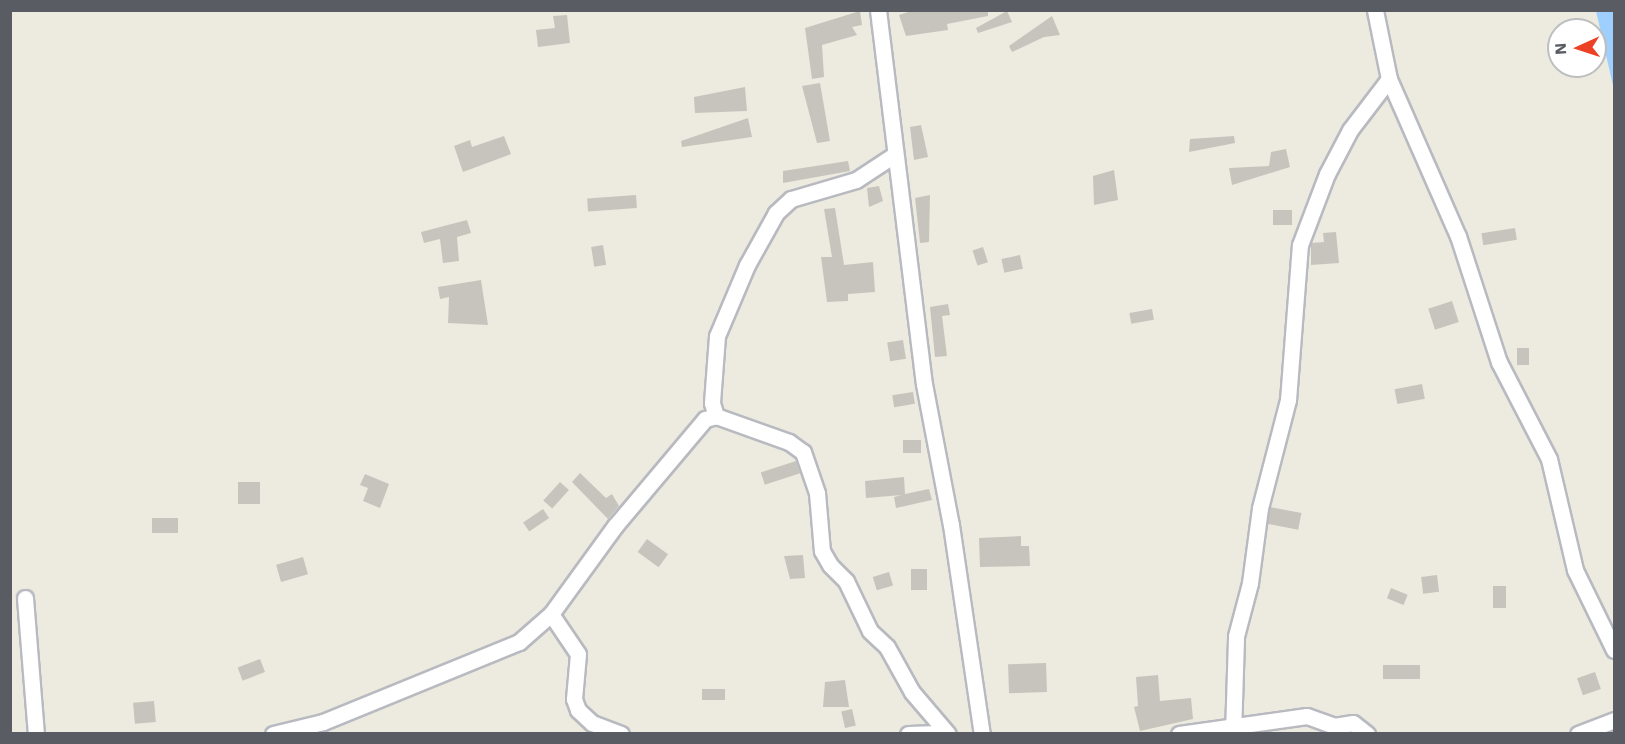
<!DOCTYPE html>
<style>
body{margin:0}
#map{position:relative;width:1625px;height:744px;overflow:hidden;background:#edebe0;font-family:"Work Sans",sans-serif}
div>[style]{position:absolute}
.water>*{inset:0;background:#9ecfff}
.building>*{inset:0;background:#c7c4bd;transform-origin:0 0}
.roads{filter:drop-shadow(2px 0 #b8bac0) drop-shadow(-2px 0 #b8bac0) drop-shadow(0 2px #b8bac0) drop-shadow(0 -2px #b8bac0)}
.street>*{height:15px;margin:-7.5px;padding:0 7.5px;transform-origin:7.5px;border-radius:7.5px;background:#fff}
span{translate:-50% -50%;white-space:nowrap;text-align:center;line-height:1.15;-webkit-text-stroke:4.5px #fff;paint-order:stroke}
.frame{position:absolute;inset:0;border:12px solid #595c62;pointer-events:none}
.north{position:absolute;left:1547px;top:18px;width:60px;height:60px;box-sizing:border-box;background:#fff;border:2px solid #bdbec0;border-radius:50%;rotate:267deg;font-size:16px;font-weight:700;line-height:24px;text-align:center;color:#595c62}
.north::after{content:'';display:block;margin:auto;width:21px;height:27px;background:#ed4125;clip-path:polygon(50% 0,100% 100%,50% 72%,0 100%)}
</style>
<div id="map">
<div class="water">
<i style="clip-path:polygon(1596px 11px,1614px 11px,1614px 90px)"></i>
</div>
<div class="building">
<i style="clip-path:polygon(914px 10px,988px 10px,988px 16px,947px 24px,948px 30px,906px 36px,899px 15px)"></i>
<i style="clip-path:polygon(860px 11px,862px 25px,852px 27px,857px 35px,822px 45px,824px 77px,812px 79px,805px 28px)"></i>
<i style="clip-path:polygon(1007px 11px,1012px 22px,978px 33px,976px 28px)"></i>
<i style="clip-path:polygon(567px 15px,570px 43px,538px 47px,536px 30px,555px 28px,553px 16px)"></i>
<i style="clip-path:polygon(1052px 16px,1060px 35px,1044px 37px,1012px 52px,1009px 46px)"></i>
<i style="clip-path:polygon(820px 83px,830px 141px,817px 143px,802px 86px)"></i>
<i style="clip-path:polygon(745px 87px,747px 111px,695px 113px,694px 97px)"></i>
<i style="clip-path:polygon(748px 118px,752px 137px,682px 147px,681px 141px)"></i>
<i style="clip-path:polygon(921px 125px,928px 157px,914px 160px,910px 127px)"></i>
<i style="clip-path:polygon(504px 136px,511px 154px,463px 172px,454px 146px,470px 140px,472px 147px)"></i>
<i style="clip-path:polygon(1234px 136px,1235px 143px,1189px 152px,1190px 139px)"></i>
<i style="clip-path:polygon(1286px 149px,1290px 167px,1232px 185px,1229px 168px,1269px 166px,1271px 152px)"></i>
<i style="clip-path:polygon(848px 161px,850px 171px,783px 183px,783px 171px)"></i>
<i style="clip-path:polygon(1114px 170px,1118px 200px,1094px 205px,1093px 176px)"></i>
<i style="clip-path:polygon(879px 186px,883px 201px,869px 207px,867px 188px)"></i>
<i style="left:636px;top:195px;width:13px;height:49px;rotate:86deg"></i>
<i style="clip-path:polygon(930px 195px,929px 242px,920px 243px,915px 198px)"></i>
<i style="clip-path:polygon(835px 208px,844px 265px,873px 262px,875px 292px,848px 294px,848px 301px,827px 302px,821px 257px,832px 257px,824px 209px)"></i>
<i style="left:1273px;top:210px;width:19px;height:15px"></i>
<i style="clip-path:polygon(467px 220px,471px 233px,457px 237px,459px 261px,443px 263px,440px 239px,424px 243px,421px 232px)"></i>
<i style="left:1515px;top:228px;width:12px;height:34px;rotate:81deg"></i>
<i style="clip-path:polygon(1336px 232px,1339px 263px,1311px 265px,1311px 243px,1324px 242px,1323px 233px)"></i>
<i style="left:603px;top:245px;width:20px;height:12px;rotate:81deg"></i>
<i style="left:983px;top:247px;width:16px;height:11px;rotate:72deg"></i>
<i style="left:1020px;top:255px;width:14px;height:19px;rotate:78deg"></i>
<i style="clip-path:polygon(481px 280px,488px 325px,448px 323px,449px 297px,440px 299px,438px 287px)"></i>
<i style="left:1452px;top:301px;width:22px;height:25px;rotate:72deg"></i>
<i style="clip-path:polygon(948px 304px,950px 315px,942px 316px,947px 356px,935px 357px,930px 307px)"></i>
<i style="left:1152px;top:309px;width:11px;height:23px;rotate:80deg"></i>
<i style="left:903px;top:340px;width:19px;height:16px;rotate:81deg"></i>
<i style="left:1517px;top:348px;width:12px;height:17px"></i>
<i style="left:1422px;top:384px;width:15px;height:28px;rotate:79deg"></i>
<i style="left:913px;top:392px;width:12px;height:21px;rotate:81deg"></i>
<i style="left:903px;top:440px;width:18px;height:13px"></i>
<i style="left:796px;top:461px;width:13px;height:37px;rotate:72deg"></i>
<i style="clip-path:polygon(580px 473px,606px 498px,612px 494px,619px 506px,608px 519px,572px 482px)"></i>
<i style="clip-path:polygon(365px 474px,389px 484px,380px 508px,363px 501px,368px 488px,360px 485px)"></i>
<i style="clip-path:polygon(904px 477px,905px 494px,929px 489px,932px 500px,896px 508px,894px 497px,902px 495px,866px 498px,865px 481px)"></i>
<i style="left:238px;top:482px;width:22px;height:22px"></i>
<i style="left:560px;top:482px;width:12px;height:25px;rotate:42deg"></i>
<i style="left:1270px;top:507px;width:32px;height:17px;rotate:11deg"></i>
<i style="left:543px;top:509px;width:11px;height:24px;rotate:56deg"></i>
<i style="left:152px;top:518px;width:26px;height:15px"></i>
<i style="clip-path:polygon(1021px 536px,1021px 546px,1029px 546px,1030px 566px,980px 567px,979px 538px)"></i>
<i style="left:647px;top:539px;width:26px;height:16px;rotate:36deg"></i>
<i style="clip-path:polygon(803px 555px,805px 578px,790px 579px,784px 556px)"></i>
<i style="left:303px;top:557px;width:18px;height:28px;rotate:74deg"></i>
<i style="left:911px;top:569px;width:16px;height:21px"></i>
<i style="left:889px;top:572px;width:14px;height:17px;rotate:73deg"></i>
<i style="left:1437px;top:575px;width:17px;height:16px;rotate:83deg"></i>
<i style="left:1493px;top:586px;width:13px;height:22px"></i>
<i style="left:1391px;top:588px;width:18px;height:11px;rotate:22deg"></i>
<i style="left:260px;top:659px;width:14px;height:24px;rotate:69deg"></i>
<i style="left:1046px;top:663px;width:29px;height:38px;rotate:88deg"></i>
<i style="left:1420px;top:665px;width:14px;height:37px;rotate:90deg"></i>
<i style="left:1595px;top:672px;width:18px;height:19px;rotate:71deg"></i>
<i style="clip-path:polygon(1158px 675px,1160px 701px,1191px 698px,1193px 719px,1140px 731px,1134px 707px,1138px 706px,1136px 677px)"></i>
<i style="clip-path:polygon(845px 680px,849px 707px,823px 707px,825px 682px)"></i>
<i style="left:702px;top:689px;width:23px;height:11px"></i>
<i style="left:154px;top:701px;width:21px;height:21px;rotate:85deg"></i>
<i style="left:852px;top:709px;width:17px;height:11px;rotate:77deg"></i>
</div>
<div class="roads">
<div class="street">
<i style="left:878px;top:10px;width:377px;rotate:83deg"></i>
<i style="left:924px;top:384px;width:144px;rotate:79.2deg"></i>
<i style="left:951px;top:525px;width:211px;rotate:81.6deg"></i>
<i style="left:1389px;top:79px;width:171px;rotate:66.3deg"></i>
<i style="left:1458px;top:236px;width:133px;rotate:72deg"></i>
<i style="left:1499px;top:362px;width:109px;rotate:62.7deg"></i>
<i style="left:1549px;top:459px;width:114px;rotate:76.8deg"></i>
<i style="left:1575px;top:570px;width:89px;rotate:64deg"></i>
<i style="left:894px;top:155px;width:45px;rotate:146.7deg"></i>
<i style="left:856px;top:180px;width:68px;rotate:163.7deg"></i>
<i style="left:791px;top:199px;width:21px;rotate:137deg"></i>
<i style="left:776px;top:213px;width:60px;rotate:119.1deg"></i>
<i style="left:747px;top:265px;width:77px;rotate:112.9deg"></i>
<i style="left:717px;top:336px;width:67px;rotate:94.3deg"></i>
<i style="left:712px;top:403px;width:14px;rotate:73deg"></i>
<i style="left:716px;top:416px;width:77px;rotate:19.6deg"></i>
<i style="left:789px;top:442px;width:17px;rotate:36deg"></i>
<i style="left:803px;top:452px;width:43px;rotate:71.1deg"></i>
<i style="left:817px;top:493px;width:58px;rotate:85.1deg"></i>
<i style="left:822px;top:551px;width:16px;rotate:60deg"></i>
<i style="left:830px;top:565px;width:23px;rotate:45deg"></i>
<i style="left:846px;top:581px;width:55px;rotate:64.4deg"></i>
<i style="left:870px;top:631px;width:23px;rotate:43deg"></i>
<i style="left:887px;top:647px;width:51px;rotate:60.9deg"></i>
<i style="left:912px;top:692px;width:55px;rotate:49.4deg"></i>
<i style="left:25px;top:598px;width:136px;rotate:85.4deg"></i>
<i style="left:551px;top:614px;width:48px;rotate:56deg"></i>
<i style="left:578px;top:654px;width:45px;rotate:95.1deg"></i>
<i style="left:574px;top:699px;width:12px;rotate:70deg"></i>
<i style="left:578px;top:710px;width:19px;rotate:43deg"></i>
<i style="left:592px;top:723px;width:31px;rotate:21deg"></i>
<i style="left:273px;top:734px;width:51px;rotate:-13.5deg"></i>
<i style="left:323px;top:722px;width:212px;rotate:-22.2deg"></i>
<i style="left:519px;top:642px;width:43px;rotate:-41.2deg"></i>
<i style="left:551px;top:614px;width:109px;rotate:-54deg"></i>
<i style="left:615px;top:526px;width:140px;rotate:-49.9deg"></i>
<i style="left:705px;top:419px;width:11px;rotate:-15deg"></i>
<i style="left:908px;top:734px;width:38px;rotate:-2deg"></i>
<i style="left:1179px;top:734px;width:129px;rotate:-8deg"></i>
<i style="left:1307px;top:716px;width:29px;rotate:20deg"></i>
<i style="left:1334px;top:726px;width:19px;rotate:-9deg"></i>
<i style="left:1353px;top:723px;width:18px;rotate:38deg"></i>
<i style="left:1233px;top:734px;width:98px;rotate:-88.2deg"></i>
<i style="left:1236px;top:636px;width:55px;rotate:-75.2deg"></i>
<i style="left:1250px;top:583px;width:76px;rotate:-82.4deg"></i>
<i style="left:1260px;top:508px;width:112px;rotate:-75.5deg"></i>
<i style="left:1288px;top:400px;width:155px;rotate:-85.6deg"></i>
<i style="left:1300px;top:245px;width:76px;rotate:-69.2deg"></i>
<i style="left:1327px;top:174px;width:50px;rotate:-62.4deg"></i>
<i style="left:1350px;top:130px;width:64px;rotate:-52.6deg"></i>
<i style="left:1389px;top:79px;width:70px;rotate:-101.5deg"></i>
<i style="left:1578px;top:734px;width:39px;rotate:-21deg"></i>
</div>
</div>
<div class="frame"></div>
<div class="north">N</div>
</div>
